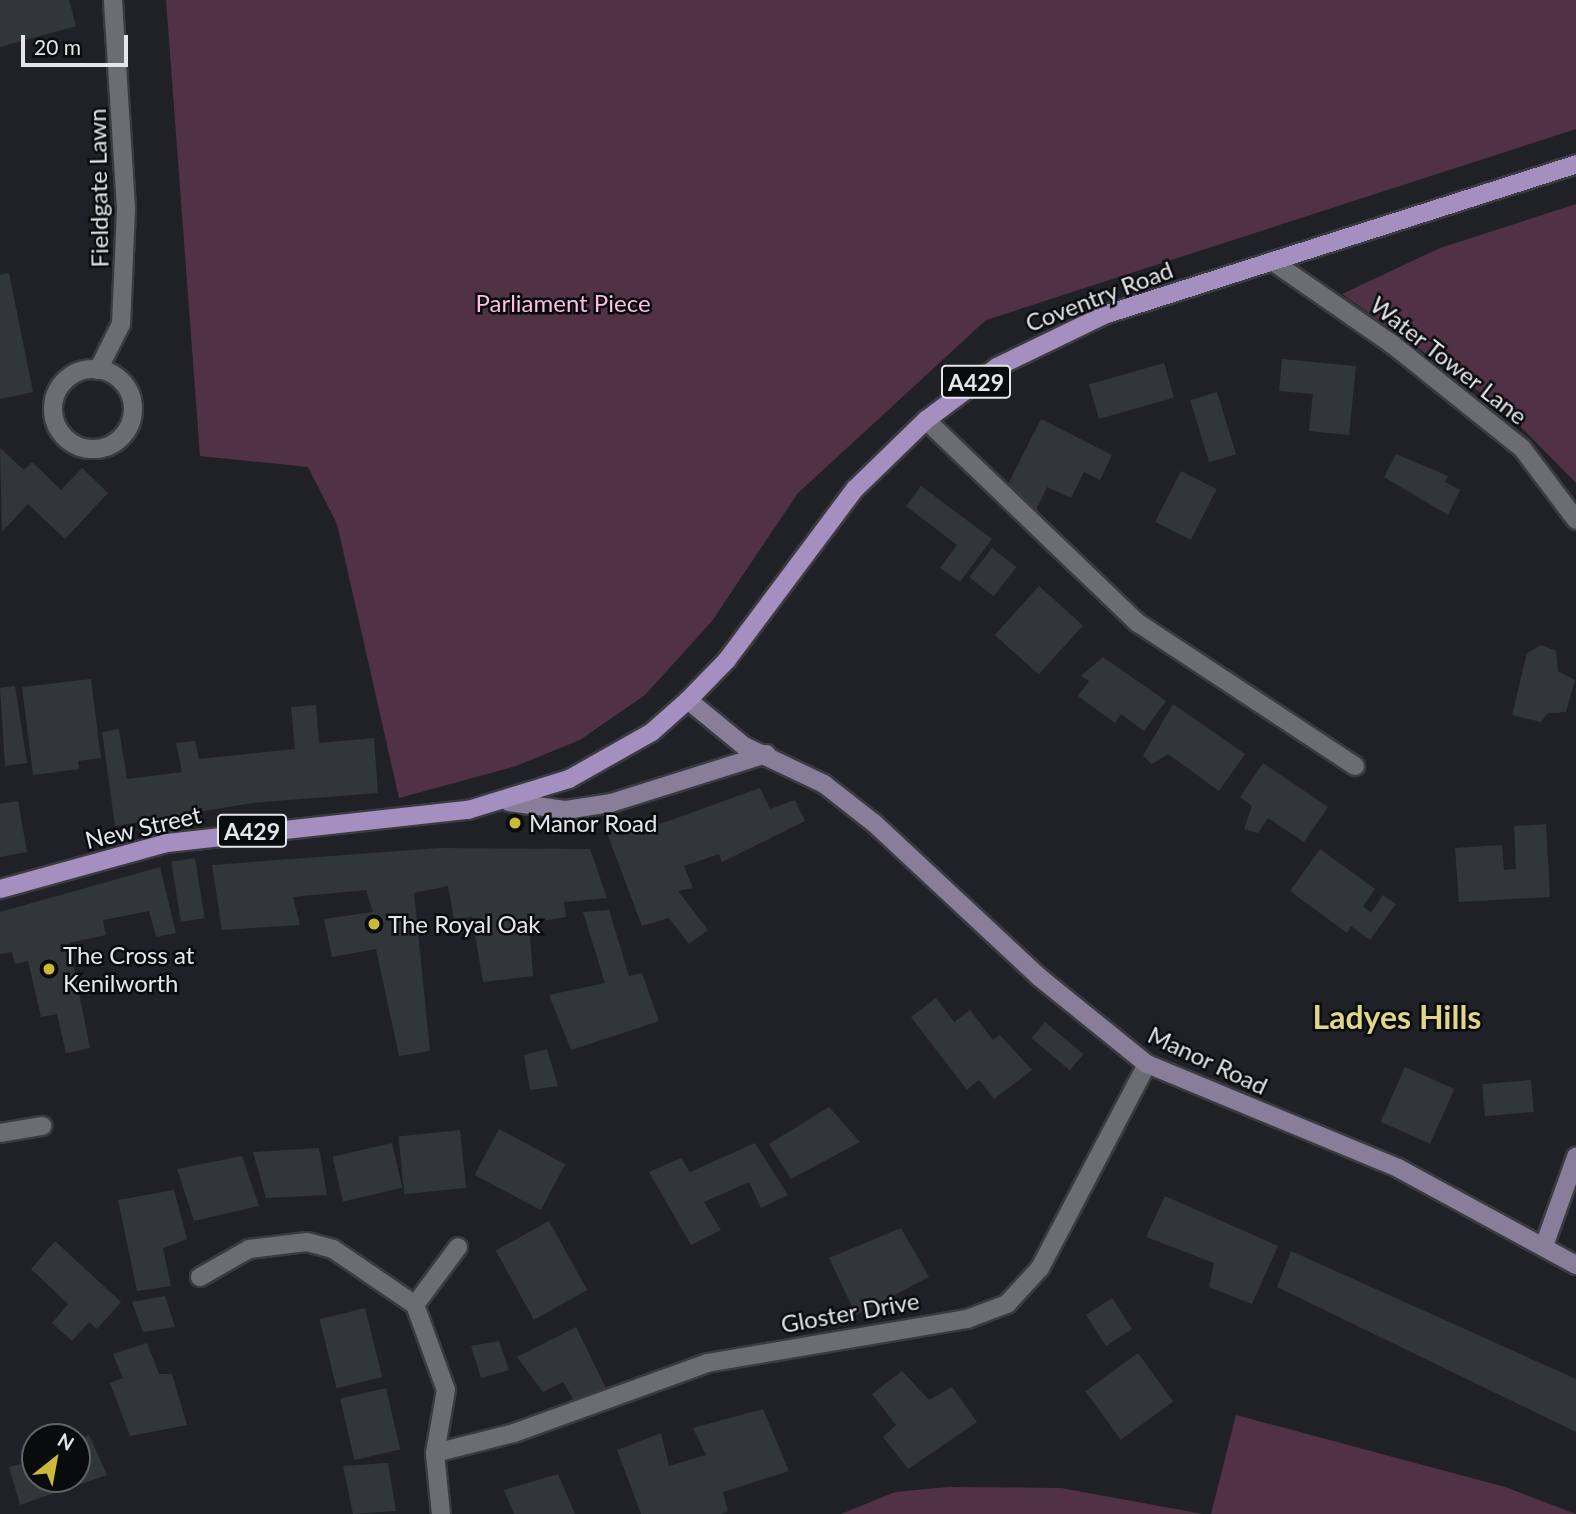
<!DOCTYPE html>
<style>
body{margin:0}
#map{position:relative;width:1576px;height:1514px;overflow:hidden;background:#202126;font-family:Lato,sans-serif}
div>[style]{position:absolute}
.green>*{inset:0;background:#503146}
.building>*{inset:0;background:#313639;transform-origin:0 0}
.roads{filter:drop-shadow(2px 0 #3a3b3f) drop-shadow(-2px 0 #3a3b3f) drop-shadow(0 2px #3a3b3f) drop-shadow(0 -2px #3a3b3f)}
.lane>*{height:18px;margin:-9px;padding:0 9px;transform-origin:9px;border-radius:9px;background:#6c6d73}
.street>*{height:18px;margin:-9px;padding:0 9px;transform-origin:9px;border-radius:9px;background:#6c6d73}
.street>.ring{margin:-9px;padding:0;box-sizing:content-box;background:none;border:18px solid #6c6d73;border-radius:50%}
.secondary>*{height:18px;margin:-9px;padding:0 9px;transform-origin:9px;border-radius:9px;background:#887e9a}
.primary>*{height:18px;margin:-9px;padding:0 9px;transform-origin:9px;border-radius:9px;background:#a58fc0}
.dots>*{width:19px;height:19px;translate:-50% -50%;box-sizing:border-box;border:4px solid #0a0b0d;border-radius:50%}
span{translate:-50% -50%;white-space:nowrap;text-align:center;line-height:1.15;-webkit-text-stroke:5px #0a0b0d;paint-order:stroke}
.shield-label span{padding:2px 5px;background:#0a0b0d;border:2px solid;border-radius:5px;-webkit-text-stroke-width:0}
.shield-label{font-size:23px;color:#e5e6e9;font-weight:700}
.street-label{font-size:24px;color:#e5e6e9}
.park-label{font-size:24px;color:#fcbde6}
.poi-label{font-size:24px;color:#e5e6e9}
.left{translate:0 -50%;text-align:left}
.district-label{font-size:32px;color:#e1d587;font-weight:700}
.north{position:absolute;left:21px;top:1423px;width:70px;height:70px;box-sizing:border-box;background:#0a0b0d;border:2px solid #626365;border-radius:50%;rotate:31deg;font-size:19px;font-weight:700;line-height:28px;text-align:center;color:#e5e6e9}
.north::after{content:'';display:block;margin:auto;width:24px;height:32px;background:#ccb938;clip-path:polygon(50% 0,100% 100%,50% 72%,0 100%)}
.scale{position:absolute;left:21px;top:35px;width:107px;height:32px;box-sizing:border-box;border:4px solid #e5e6e9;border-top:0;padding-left:9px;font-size:21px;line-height:24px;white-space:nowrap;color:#e5e6e9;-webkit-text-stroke:5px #0a0b0d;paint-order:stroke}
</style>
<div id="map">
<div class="green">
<i style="clip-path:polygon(166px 0,1576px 0,1576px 129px,986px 320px,798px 493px,712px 621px,645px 695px,580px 740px,516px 766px,399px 798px,337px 524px,308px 467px,200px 456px)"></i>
<i style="clip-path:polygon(1576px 204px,1576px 483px,1502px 408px,1342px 294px,1440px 248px)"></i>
<i style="clip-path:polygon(1236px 1415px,1505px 1487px,1576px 1514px,1211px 1514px)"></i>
<i style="clip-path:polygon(948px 1487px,1061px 1488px,1203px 1514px,841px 1514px,895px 1492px)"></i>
</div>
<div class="building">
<i style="clip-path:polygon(0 0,69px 0,76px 26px,0 47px)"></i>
<i style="clip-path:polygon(9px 273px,33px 392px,0 399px,0 275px)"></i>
<i style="clip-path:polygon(1282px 359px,1356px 366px,1349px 435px,1309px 431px,1313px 394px,1279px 391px)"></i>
<i style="left:1164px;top:363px;width:36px;height:78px;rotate:74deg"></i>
<i style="left:1217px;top:392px;width:65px;height:28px;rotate:73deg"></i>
<i style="clip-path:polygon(1041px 419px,1112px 455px,1100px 480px,1084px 472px,1071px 498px,1047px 487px,1036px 510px,1003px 494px)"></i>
<i style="clip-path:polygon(0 448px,24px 470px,32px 462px,61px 490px,82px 468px,108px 493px,65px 539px,28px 504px,2px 532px)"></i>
<i style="clip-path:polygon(1396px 454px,1448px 476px,1445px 482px,1460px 490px,1448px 515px,1384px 477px)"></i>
<i style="left:1181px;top:471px;width:40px;height:57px;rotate:27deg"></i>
<i style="clip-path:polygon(921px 486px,992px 539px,960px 582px,940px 568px,957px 545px,906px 506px)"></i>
<i style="left:992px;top:548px;width:31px;height:37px;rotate:38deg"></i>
<i style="left:1039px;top:586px;width:59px;height:66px;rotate:42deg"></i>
<i style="clip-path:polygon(1541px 645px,1556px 651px,1558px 671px,1575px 680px,1566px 712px,1548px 713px,1541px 722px,1512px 715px,1527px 653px)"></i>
<i style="clip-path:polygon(1103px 657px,1166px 701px,1144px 731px,1121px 714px,1115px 723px,1078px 696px,1089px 681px,1081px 676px)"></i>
<i style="clip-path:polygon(91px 679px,101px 758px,78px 761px,79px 769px,33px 775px,22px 687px)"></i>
<i style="clip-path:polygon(15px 686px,27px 763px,5px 766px,0 688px)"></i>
<i style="clip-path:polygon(1173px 704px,1245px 754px,1219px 791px,1168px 754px,1152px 764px,1143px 756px)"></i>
<i style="clip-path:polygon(316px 705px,319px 743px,374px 738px,378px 793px,252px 803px,115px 826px,102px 732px,119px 729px,127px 779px,182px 772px,176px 743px,195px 741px,199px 759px,295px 749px,291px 707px)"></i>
<i style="clip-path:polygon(1263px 763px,1328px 807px,1304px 842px,1268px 818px,1258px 833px,1244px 829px,1252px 806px,1240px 797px)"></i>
<i style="clip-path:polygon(760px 788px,770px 809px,795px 800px,805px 821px,722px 862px,719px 854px,684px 866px,693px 888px,678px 891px,708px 930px,689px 944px,669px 918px,642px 926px,607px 833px,658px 817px,660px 824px)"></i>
<i style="clip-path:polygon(18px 801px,27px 852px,0 857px,0 804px)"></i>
<i style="clip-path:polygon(1546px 824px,1550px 897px,1459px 902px,1455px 848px,1502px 845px,1504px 870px,1516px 869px,1514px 826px)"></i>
<i style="clip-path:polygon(439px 848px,590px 849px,607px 898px,564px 902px,566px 917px,529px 923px,533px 976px,483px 982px,472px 917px,454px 919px,448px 886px,414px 893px,430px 1051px,399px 1056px,376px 949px,332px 957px,324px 919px,373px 912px,366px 890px,293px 897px,300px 925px,222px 930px,212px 865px)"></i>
<i style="clip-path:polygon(1320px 849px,1375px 889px,1363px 906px,1371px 913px,1383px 895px,1396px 904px,1370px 940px,1351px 926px,1347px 933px,1290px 891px)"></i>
<i style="left:195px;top:858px;width:61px;height:24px;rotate:81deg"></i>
<i style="clip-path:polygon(160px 867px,176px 933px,156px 937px,149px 911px,103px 920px,106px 935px,69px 943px,90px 1048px,66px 1053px,57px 1014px,41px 1017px,28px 961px,15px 964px,12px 952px,0 954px,0 912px)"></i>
<i style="clip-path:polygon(609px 910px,629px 976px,642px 973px,659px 1021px,571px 1050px,549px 995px,605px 983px,583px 912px)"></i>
<i style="clip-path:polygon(936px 998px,954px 1022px,970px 1010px,993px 1040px,1000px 1035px,1032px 1070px,994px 1099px,979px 1080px,967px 1090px,911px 1017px)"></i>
<i style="left:1045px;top:1022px;width:50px;height:21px;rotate:40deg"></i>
<i style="clip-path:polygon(547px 1049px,558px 1086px,530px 1090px,524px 1055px)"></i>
<i style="left:1405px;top:1067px;width:54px;height:60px;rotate:24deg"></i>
<i style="left:1531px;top:1080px;width:32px;height:49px;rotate:85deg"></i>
<i style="clip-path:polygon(829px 1107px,860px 1142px,791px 1179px,769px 1144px)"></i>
<i style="left:499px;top:1129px;width:75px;height:52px;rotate:28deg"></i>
<i style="left:460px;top:1130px;width:58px;height:62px;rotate:84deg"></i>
<i style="left:392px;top:1143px;width:46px;height:61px;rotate:77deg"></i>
<i style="clip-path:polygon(755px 1143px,788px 1195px,761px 1208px,749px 1182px,704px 1202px,721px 1230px,691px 1245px,649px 1172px,681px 1158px,690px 1172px)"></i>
<i style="clip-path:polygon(319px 1148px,327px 1195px,266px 1198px,253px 1152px)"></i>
<i style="clip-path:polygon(242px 1156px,259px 1206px,194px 1221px,177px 1169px)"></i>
<i style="clip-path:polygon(174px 1190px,187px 1239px,163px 1248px,171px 1286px,137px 1291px,118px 1200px)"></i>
<i style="clip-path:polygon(1165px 1196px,1278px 1246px,1252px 1304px,1209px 1287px,1214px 1263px,1146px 1237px)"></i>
<i style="left:549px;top:1221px;width:79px;height:61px;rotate:61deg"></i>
<i style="clip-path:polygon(901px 1228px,929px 1277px,856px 1315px,829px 1258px)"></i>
<i style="clip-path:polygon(55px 1241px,121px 1302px,97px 1329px,89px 1322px,72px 1341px,52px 1323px,68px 1304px,31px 1269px)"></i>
<i style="clip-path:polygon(1291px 1251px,1576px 1379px,1576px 1432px,1277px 1287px)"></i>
<i style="clip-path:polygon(165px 1296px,175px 1327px,143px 1332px,132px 1302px)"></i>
<i style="left:1112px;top:1298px;width:37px;height:31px;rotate:57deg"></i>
<i style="left:365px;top:1308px;width:71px;height:47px;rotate:76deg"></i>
<i style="clip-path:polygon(576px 1327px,609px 1394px,582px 1414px,563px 1382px,543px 1392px,517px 1357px)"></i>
<i style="clip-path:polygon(499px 1341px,509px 1370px,481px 1378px,471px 1346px)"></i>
<i style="clip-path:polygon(147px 1343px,159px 1374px,172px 1374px,187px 1425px,130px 1436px,110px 1383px,123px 1378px,113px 1354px)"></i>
<i style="left:1138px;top:1353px;width:60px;height:65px;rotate:54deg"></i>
<i style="clip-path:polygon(902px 1371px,929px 1400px,952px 1387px,977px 1422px,908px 1469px,883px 1437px,896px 1425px,872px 1394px)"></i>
<i style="left:386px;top:1388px;width:63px;height:47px;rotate:77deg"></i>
<i style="clip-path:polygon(763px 1409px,789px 1471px,723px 1492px,728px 1511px,721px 1514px,641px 1514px,617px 1450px,661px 1433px,669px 1466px,706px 1455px,693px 1428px)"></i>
<i style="clip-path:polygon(89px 1435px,107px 1475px,20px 1505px,9px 1467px,35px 1461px,35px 1479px,77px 1479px,77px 1440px)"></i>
<i style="clip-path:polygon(388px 1463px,396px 1511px,353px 1514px,343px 1466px)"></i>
<i style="clip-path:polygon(558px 1474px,575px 1514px,514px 1514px,504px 1490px)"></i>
</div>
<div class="roads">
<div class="lane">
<i style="left:0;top:1133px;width:43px;rotate:-9.5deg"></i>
<i style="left:200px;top:1277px;width:56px;rotate:-29.7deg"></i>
<i style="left:249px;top:1249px;width:58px;rotate:-6.9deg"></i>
<i style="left:307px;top:1242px;width:27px;rotate:15deg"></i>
</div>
<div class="street">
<i style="left:1272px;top:261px;width:146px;rotate:34.7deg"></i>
<i style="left:1392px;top:344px;width:166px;rotate:38.7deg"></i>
<i style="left:1522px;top:448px;width:90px;rotate:53.1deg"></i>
<i class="ring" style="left:53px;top:369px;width:62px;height:62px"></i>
<i style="left:98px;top:370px;width:51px;rotate:-63.4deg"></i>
<i style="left:121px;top:324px;width:116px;rotate:-87.5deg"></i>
<i style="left:126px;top:208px;width:208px;rotate:-93.6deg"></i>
<i style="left:926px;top:420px;width:294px;rotate:43.8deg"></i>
<i style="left:1138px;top:623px;width:260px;rotate:33.4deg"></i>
<i style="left:333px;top:1249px;width:99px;rotate:34.3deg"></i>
<i style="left:415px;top:1305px;width:90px;rotate:70deg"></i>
<i style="left:446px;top:1390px;width:64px;rotate:99.9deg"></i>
<i style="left:435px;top:1453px;width:61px;rotate:84.4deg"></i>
<i style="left:415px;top:1305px;width:72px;rotate:-53.4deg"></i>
<i style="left:435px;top:1453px;width:81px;rotate:-14.2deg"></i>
<i style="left:514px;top:1433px;width:205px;rotate:-19.9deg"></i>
<i style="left:707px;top:1363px;width:264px;rotate:-9.6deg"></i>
<i style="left:967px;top:1319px;width:43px;rotate:-20.6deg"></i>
<i style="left:1007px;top:1304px;width:49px;rotate:-47.5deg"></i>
<i style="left:1040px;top:1268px;width:230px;rotate:-62.3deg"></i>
</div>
<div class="secondary">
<i style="left:688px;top:700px;width:72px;rotate:39.4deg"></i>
<i style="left:744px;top:746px;width:89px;rotate:25.4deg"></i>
<i style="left:824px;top:784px;width:63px;rotate:38deg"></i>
<i style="left:874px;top:823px;width:226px;rotate:43deg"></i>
<i style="left:1039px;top:977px;width:139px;rotate:38.9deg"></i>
<i style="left:1147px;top:1064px;width:272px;rotate:22.5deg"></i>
<i style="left:1398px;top:1168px;width:203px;rotate:28.6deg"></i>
<i style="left:509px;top:802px;width:58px;rotate:8deg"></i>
<i style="left:566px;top:810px;width:46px;rotate:-8.8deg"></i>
<i style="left:611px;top:803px;width:163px;rotate:-17.5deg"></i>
<i style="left:1544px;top:1246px;width:95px;rotate:-70.2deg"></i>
</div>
<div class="primary">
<i style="left:0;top:889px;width:173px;rotate:-15.4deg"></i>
<i style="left:167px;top:843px;width:303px;rotate:-6.3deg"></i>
<i style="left:468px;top:810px;width:106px;rotate:-17.1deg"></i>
<i style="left:569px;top:779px;width:95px;rotate:-29.5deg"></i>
<i style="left:652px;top:732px;width:48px;rotate:-41.6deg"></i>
<i style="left:688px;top:700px;width:56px;rotate:-45.7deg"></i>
<i style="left:727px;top:660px;width:214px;rotate:-53.2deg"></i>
<i style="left:855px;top:489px;width:99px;rotate:-44.2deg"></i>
<i style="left:926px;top:420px;width:89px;rotate:-36.7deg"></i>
<i style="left:997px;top:367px;width:119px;rotate:-25.9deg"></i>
<i style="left:1104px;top:315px;width:496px;rotate:-17.7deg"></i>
</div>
</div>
<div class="dots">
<i style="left:515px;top:823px;background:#ccb938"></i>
<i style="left:374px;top:924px;background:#ccb938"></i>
<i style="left:49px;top:969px;background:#ccb938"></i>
</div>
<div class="shield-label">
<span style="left:976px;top:382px">A429</span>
<span style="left:252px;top:831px">A429</span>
</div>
<div class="street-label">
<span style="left:98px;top:188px;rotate:-91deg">Fieldgate Lawn</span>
<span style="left:1099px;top:296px;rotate:-21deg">Coventry Road</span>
<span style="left:1449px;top:360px;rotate:38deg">Water Tower Lane</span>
<span style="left:143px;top:827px;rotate:-13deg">New Street</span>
<span style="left:1208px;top:1060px;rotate:25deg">Manor Road</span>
<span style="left:850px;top:1312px;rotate:-10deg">Gloster Drive</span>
</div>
<div class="park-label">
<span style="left:563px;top:303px">Parliament Piece</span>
</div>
<div class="poi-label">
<span class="left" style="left:529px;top:823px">Manor Road</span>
<span class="left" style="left:388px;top:924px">The Royal Oak</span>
<span class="left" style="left:63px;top:969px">The Cross at<br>Kenilworth</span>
</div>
<div class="district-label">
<span style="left:1397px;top:1017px">Ladyes Hills</span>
</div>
<div class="north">N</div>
<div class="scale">20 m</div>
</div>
